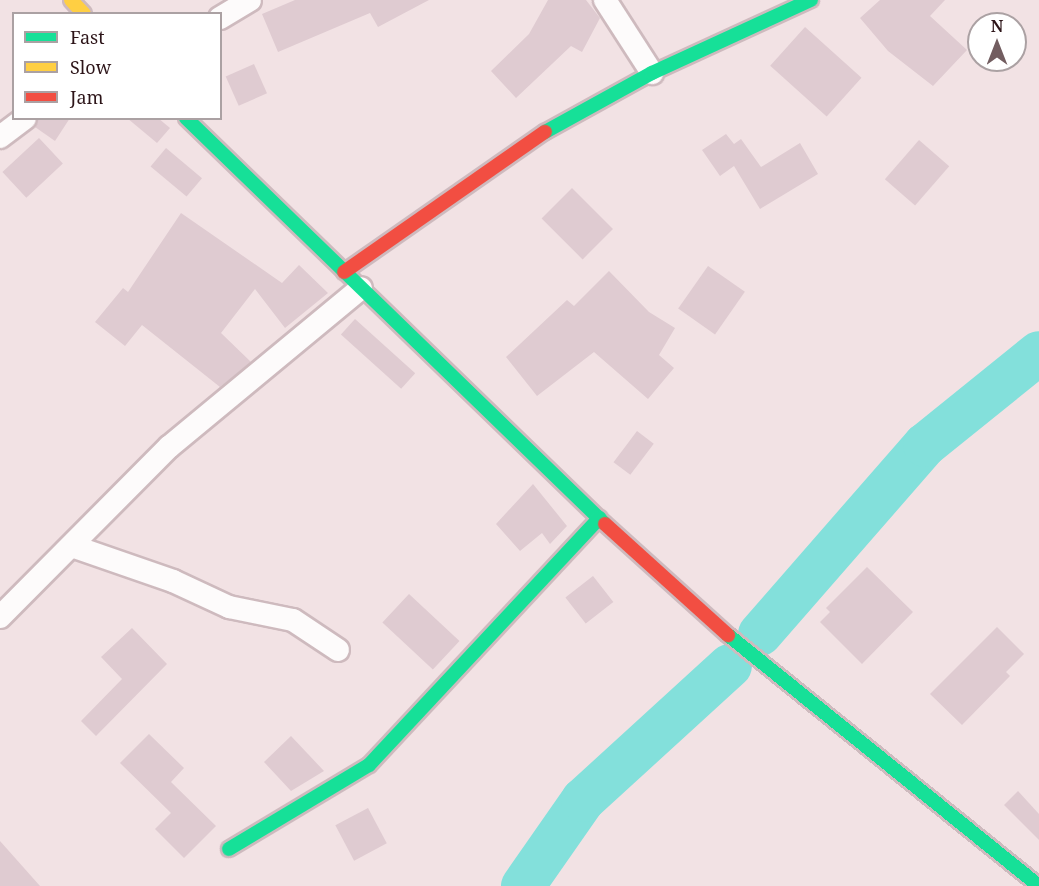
<!DOCTYPE html>
<style>
body{margin:0}
#map{position:relative;width:1039px;height:886px;overflow:hidden;background:#f2e2e4;font-family:"Noto Serif",serif}
div>[style]{position:absolute}
.river>*{height:44px;margin:-22px;padding:0 22px;transform-origin:22px;border-radius:22px;background:#83e0db}
.building>*{inset:0;background:#dfcbd1;transform-origin:0 0}
.roads{filter:drop-shadow(2px 0 #cebabe) drop-shadow(-2px 0 #cebabe) drop-shadow(0 2px #cebabe) drop-shadow(0 -2px #cebabe)}
.street>*{height:22px;margin:-11px;padding:0 11px;transform-origin:11px;border-radius:11px;background:#fdfbfb}
.fast>*{height:14px;margin:-7px;padding:0 7px;transform-origin:7px;border-radius:7px;background:#16e098}
.slow>*{height:14px;margin:-7px;padding:0 7px;transform-origin:7px;border-radius:7px;background:#ffcf43}
.jam>*{height:14px;margin:-7px;padding:0 7px;transform-origin:7px;border-radius:7px;background:#f24e42}
span{translate:-50% -50%;white-space:nowrap;text-align:center;line-height:1.15;-webkit-text-stroke:5px #fff;paint-order:stroke}
.legend{position:absolute;left:12px;top:12px;width:210px;height:108px;box-sizing:border-box;background:#fff;border:2px solid #aba1a3;margin:0;padding:8px 10px;list-style:none;font-size:18px;color:#2d1519}
.legend li{display:flex;align-items:center;gap:12px;height:30px}
.legend b{width:30px;border:2px solid #aba1a3}
.north{position:absolute;left:967px;top:12px;width:60px;height:60px;box-sizing:border-box;background:#fff;border:2px solid #aba1a3;border-radius:50%;rotate:0deg;font-size:16px;font-weight:700;line-height:24px;text-align:center;color:#2d1519}
.north::after{content:'';display:block;margin:auto;width:21px;height:27px;background:#725d60;clip-path:polygon(50% 0,100% 100%,50% 72%,0 100%)}
</style>
<div id="map">
<div class="river">
<i style="left:760px;top:634px;width:251px;rotate:-48.9deg"></i>
<i style="left:925px;top:445px;width:146px;rotate:-38.9deg"></i>
<i style="left:523px;top:886px;width:105px;rotate:-55.1deg"></i>
<i style="left:583px;top:800px;width:199px;rotate:-42.4deg"></i>
</div>
<div class="building">
<i style="clip-path:polygon(295px 0,429px 0,378px 27px,370px 13px,278px 52px,262px 14px)"></i>
<i style="clip-path:polygon(548px 0,586px 0,600px 18px,582px 52px,571px 46px,516px 98px,491px 71px,529px 34px)"></i>
<i style="clip-path:polygon(880px 0,945px 0,930px 16px,967px 50px,933px 86px,888px 51px,860px 18px)"></i>
<i style="left:805px;top:27px;width:76px;height:52px;rotate:42deg"></i>
<i style="left:254px;top:64px;width:32px;height:31px;rotate:66deg"></i>
<i style="clip-path:polygon(38px 118px,70px 118px,55px 141px,35px 127px)"></i>
<i style="clip-path:polygon(127px 118px,158px 118px,170px 128px,157px 143px)"></i>
<i style="clip-path:polygon(726px 134px,734px 144px,741px 139px,761px 167px,800px 143px,818px 174px,760px 209px,734px 166px,720px 176px,702px 150px)"></i>
<i style="left:39px;top:138px;width:35px;height:50px;rotate:47deg"></i>
<i style="left:919px;top:140px;width:40px;height:52px;rotate:41deg"></i>
<i style="left:166px;top:148px;width:47px;height:24px;rotate:40deg"></i>
<i style="left:572px;top:188px;width:58px;height:43px;rotate:45deg"></i>
<i style="clip-path:polygon(181px 213px,282px 283px,299px 265px,328px 293px,285px 328px,255px 289px,221px 333px,251px 362px,220px 387px,142px 325px,125px 346px,95px 322px,123px 288px,128px 292px)"></i>
<i style="left:708px;top:266px;width:45px;height:52px;rotate:35deg"></i>
<i style="clip-path:polygon(609px 271px,649px 312px,675px 328px,659px 355px,674px 368px,648px 399px,594px 352px,537px 396px,506px 357px,567px 300px,574px 306px)"></i>
<i style="left:355px;top:319px;width:81px;height:21px;rotate:42deg"></i>
<i style="left:637px;top:431px;width:21px;height:39px;rotate:37deg"></i>
<i style="clip-path:polygon(533px 484px,567px 526px,550px 544px,542px 533px,520px 551px,496px 524px)"></i>
<i style="clip-path:polygon(867px 567px,913px 612px,862px 664px,820px 622px,830px 612px,826px 608px)"></i>
<i style="left:593px;top:576px;width:33px;height:35px;rotate:52deg"></i>
<i style="left:409px;top:594px;width:69px;height:39px;rotate:43deg"></i>
<i style="clip-path:polygon(997px 627px,1024px 654px,1006px 672px,1010px 676px,962px 725px,930px 694px)"></i>
<i style="clip-path:polygon(132px 628px,167px 664px,96px 736px,81px 721px,122px 679px,101px 657px)"></i>
<i style="clip-path:polygon(149px 734px,184px 768px,171px 782px,216px 826px,184px 858px,155px 829px,171px 813px,120px 763px)"></i>
<i style="clip-path:polygon(291px 736px,324px 771px,291px 791px,264px 762px)"></i>
<i style="clip-path:polygon(1018px 791px,1039px 814px,1039px 840px,1004px 805px)"></i>
<i style="left:368px;top:808px;width:40px;height:37px;rotate:62deg"></i>
<i style="clip-path:polygon(0 841px,40px 886px,0 886px)"></i>
</div>
<div class="roads">
<div class="street">
<i style="left:605px;top:0;width:87px;rotate:57.2deg"></i>
<i style="left:220px;top:18px;width:35px;rotate:-31deg"></i>
<i style="left:0;top:137px;width:31px;rotate:-37deg"></i>
<i style="left:72px;top:546px;width:107px;rotate:19.1deg"></i>
<i style="left:173px;top:581px;width:62px;rotate:24.9deg"></i>
<i style="left:229px;top:607px;width:65px;rotate:11.5deg"></i>
<i style="left:293px;top:620px;width:54px;rotate:33.7deg"></i>
<i style="left:0;top:617px;width:240px;rotate:-45.2deg"></i>
<i style="left:169px;top:447px;width:249px;rotate:-39.6deg"></i>
</div>
<div class="fast">
<i style="left:186px;top:118px;width:583px;rotate:44.1deg"></i>
<i style="left:545px;top:132px;width:122px;rotate:-28.9deg"></i>
<i style="left:652px;top:73px;width:175px;rotate:-24.7deg"></i>
<i style="left:728px;top:635px;width:400px;rotate:38.9deg"></i>
<i style="left:229px;top:849px;width:163px;rotate:-31deg"></i>
<i style="left:369px;top:765px;width:338px;rotate:-47deg"></i>
</div>
<div class="slow">
<i style="left:71px;top:0;width:19px;rotate:47deg"></i>
</div>
<div class="jam">
<i style="left:344px;top:272px;width:245px;rotate:-34.9deg"></i>
<i style="left:605px;top:524px;width:166px;rotate:42.1deg"></i>
</div>
</div>
<ul class="legend">
<li><b style="height:8px;background:#16e098"></b>Fast</li>
<li><b style="height:8px;background:#ffcf43"></b>Slow</li>
<li><b style="height:8px;background:#f24e42"></b>Jam</li>
</ul>
<div class="north">N</div>
</div>
